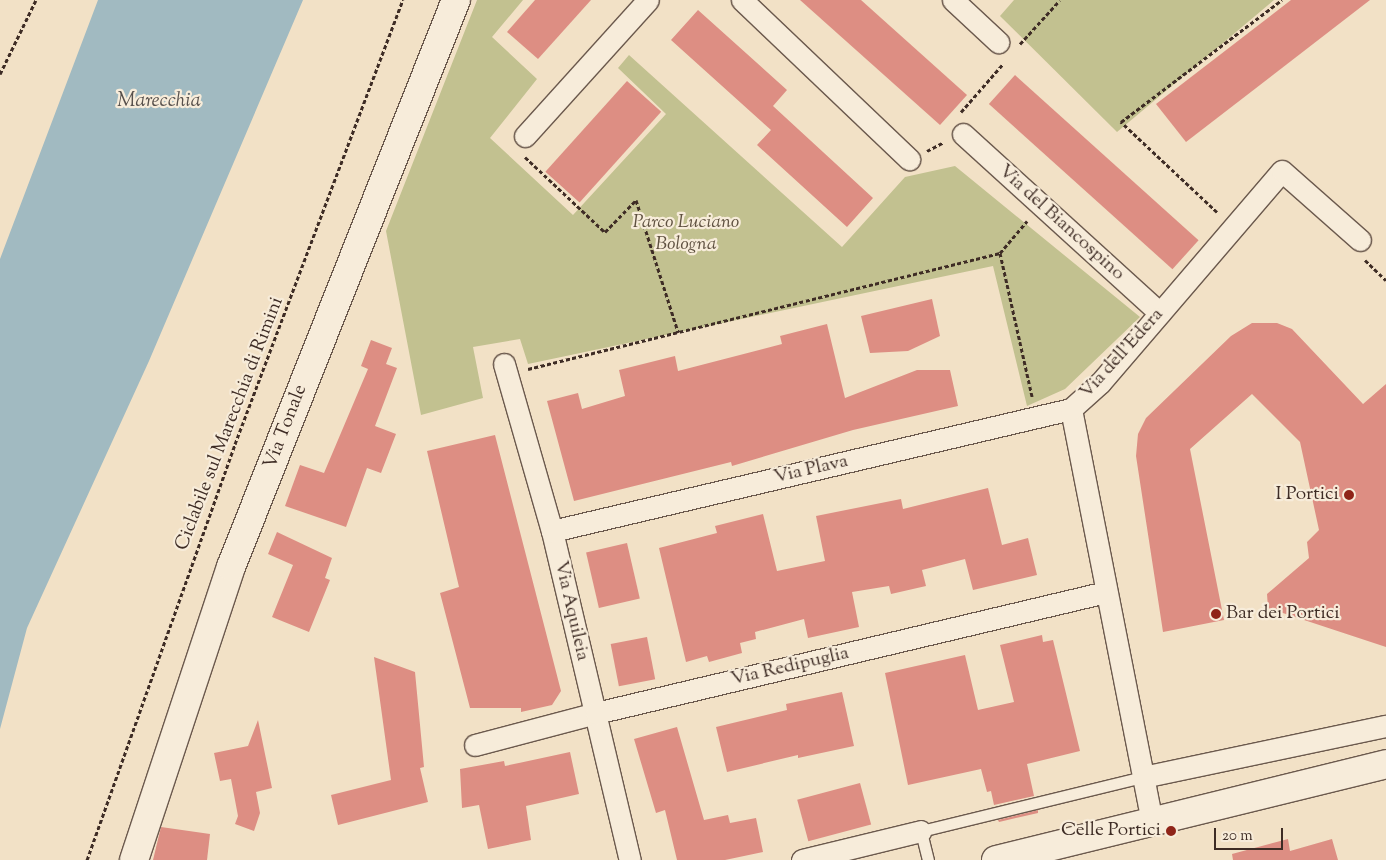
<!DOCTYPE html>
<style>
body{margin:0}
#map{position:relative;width:1386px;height:860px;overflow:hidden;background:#f2e1c6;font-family:"Sorts Mill Goudy",serif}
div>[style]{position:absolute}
.green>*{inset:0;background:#c2c190}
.water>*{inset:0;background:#a1bac1}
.building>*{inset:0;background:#dd8e83;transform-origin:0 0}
.path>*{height:3px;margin-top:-1.5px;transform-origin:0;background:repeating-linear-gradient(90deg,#3e2c25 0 4px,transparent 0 6.5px)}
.roads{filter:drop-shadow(1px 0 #6b594d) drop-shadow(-1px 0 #6b594d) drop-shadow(0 1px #6b594d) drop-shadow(0 -1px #6b594d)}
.service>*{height:11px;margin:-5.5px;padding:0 5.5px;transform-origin:5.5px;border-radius:5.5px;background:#f7ecda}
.minor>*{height:21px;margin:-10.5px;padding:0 10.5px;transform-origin:10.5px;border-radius:10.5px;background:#f7ecda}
.tertiary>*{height:28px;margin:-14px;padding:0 14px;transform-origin:14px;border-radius:14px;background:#f7ecda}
.secondary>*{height:28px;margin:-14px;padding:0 14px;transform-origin:14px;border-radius:14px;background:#f7ecda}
.dots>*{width:14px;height:14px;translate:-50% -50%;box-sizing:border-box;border:2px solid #f7ecda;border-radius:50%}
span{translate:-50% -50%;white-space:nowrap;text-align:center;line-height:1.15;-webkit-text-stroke:4.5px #f7ecda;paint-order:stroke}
.park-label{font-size:19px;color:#5f5140;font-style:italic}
.street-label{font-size:19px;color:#3e2c25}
.poi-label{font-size:19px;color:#3e2c25}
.right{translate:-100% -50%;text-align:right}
.left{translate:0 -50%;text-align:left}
.water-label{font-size:20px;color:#57504c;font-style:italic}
.scale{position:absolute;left:1214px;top:828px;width:69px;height:22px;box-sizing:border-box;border:2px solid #3e2c25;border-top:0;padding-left:6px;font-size:15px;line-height:18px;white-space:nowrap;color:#3e2c25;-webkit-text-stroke:4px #f7ecda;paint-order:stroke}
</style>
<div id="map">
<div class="green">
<i style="clip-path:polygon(477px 0,523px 0,492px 37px,537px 79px,490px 138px,573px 215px,666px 114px,618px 68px,629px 55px,842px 247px,905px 177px,955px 166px,1140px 317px,1065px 389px,1027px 406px,993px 266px,528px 364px,520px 339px,473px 347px,483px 398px,421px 415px,386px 231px)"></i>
<i style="clip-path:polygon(1014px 0,1274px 0,1117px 132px,1000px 16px)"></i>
</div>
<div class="water">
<i style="clip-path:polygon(98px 0,303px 0,149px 361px,27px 628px,0 729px,0 259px)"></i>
</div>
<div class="building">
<i style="clip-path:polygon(535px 0,591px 0,538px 59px,507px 32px)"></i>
<i style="clip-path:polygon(800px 0,861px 0,967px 95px,940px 125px)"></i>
<i style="clip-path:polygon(1291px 0,1370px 0,1186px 142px,1156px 104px)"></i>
<i style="clip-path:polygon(698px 10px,787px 90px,773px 106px,873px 198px,847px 227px,757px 145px,771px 130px,671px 40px)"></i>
<i style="left:1015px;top:75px;width:247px;height:39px;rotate:42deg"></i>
<i style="left:627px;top:81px;width:46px;height:122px;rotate:42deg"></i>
<i style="clip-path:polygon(932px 299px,940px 336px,908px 351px,870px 353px,861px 316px)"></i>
<i style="clip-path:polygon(1252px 323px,1277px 323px,1292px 329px,1363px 404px,1386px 384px,1386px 647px,1268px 608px,1267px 594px,1309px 558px,1307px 542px,1319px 530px,1300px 442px,1252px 394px,1190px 449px,1224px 620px,1163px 632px,1136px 456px,1138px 434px,1146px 418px,1231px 336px)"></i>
<i style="clip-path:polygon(827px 324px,845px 398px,917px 370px,950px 370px,958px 406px,853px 430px,732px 466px,731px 462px,574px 501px,547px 401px,578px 393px,582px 409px,625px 396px,619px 370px,675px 356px,678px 371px,782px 344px,780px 336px)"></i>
<i style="clip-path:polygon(371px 340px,392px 348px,386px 364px,397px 368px,375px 426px,396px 434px,381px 473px,367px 468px,346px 527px,285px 506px,300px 465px,324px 473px,368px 369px,361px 366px)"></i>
<i style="clip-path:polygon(495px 435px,561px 691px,552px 705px,521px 712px,521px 708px,470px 708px,440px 593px,459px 587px,427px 451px)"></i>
<i style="clip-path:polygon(988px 488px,1002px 545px,1028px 538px,1037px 575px,973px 590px,965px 559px,922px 570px,926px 586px,891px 594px,889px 586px,852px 592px,859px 627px,808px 638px,804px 619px,755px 632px,756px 639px,740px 643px,742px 653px,709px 662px,707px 656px,686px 662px,659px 548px,717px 533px,715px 526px,763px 514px,777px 571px,825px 561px,816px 516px,901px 499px,903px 509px)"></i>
<i style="clip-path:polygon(277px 532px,332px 558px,325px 578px,330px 580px,309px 632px,272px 617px,293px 565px,268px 554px)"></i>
<i style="left:627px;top:543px;width:57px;height:42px;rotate:77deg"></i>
<i style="clip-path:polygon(1042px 635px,1043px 642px,1053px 640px,1080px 751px,1027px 764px,1034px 796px,994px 805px,991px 791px,987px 792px,981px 769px,908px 785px,885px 673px,965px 655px,978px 710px,1014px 702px,1000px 645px)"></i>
<i style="left:647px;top:637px;width:43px;height:37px;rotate:79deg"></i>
<i style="clip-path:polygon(374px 657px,415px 672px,424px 767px,420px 768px,428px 802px,338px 825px,331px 795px,391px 780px)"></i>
<i style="clip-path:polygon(842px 692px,854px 746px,798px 758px,798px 755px,727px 772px,716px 727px,787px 710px,786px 704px)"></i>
<i style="clip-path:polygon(258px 720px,272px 788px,256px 792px,260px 813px,254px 831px,235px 824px,238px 816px,231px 779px,220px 781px,214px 753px,248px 746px)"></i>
<i style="clip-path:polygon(677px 727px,704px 820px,728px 815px,730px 823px,756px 818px,763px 852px,725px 860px,677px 860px,665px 810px,656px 813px,634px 739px)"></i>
<i style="clip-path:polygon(570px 752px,579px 794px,526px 806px,531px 840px,488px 849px,479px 805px,462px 808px,460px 769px,504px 761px,505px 766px)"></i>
<i style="left:860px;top:783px;width:43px;height:65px;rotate:75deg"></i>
<i style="clip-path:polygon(1038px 810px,1038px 813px,999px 822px,998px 820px)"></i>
<i style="clip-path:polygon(161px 827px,210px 834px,207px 860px,153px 860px)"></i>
<i style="clip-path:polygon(1288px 839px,1290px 851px,1332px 839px,1338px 860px,1233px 860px,1232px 854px)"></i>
</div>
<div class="path">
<i style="left:1020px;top:44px;width:59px;rotate:-47.7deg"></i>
<i style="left:0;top:74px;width:82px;rotate:-64.1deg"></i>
<i style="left:961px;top:112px;width:64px;rotate:-48.8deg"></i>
<i style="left:927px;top:151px;width:19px;rotate:-28deg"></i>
<i style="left:525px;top:157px;width:110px;rotate:43.2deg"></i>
<i style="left:605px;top:232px;width:45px;rotate:-45.9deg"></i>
<i style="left:636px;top:200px;width:139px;rotate:72.3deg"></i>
<i style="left:1217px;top:212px;width:132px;rotate:-136.8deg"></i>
<i style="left:1121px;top:122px;width:202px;rotate:-37.2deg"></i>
<i style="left:1000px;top:253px;width:42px;rotate:-49.8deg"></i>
<i style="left:1365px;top:260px;width:29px;rotate:44deg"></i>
<i style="left:528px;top:369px;width:486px;rotate:-13.8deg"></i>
<i style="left:1000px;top:253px;width:147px;rotate:77.4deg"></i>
<i style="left:87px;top:860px;width:442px;rotate:-70.4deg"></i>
<i style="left:235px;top:444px;width:475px;rotate:-69.3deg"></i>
</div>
<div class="roads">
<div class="service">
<i style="left:928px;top:860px;width:30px;rotate:-104deg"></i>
<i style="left:921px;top:831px;width:228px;rotate:-13.7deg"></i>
</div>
<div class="minor">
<i style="left:742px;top:0;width:231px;rotate:43.6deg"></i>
<i style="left:953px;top:0;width:62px;rotate:43deg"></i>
<i style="left:963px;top:134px;width:266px;rotate:42.3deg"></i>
<i style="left:525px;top:136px;width:183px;rotate:-47.9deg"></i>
<i style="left:504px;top:364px;width:174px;rotate:74deg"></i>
<i style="left:552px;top:531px;width:338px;rotate:76.7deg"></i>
<i style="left:1071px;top:409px;width:421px;rotate:78.9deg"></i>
<i style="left:552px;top:531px;width:533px;rotate:-13.23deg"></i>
<i style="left:1071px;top:409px;width:39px;rotate:-42deg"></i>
<i style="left:1100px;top:383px;width:279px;rotate:-49.4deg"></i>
<i style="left:1282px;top:171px;width:104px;rotate:41.5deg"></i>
<i style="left:475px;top:745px;width:125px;rotate:-14.8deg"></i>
<i style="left:596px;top:713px;width:524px;rotate:-13.35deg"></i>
<i style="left:1143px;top:777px;width:248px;rotate:-11.9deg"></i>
<i style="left:802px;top:860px;width:122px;rotate:-13.7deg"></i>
</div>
<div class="tertiary">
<i style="left:134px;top:860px;width:309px;rotate:-71.7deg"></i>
<i style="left:231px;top:567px;width:610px;rotate:-68.36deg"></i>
</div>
<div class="secondary">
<i style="left:996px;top:860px;width:402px;rotate:-13.8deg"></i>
</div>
</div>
<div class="dots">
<i style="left:1349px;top:495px;background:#8f2418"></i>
<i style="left:1216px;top:614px;background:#8f2418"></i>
<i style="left:1171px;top:831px;background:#8f2418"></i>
</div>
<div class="park-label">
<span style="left:686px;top:234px">Parco Luciano<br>Bologna</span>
</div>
<div class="street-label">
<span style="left:1061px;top:223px;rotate:42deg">Via del Biancospino</span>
<span style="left:1122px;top:354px;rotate:-48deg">Via dell'Edera</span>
<span style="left:230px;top:424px;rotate:-69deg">Ciclabile sul Marecchia di Rimini</span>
<span style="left:286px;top:427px;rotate:-69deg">Via Tonale</span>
<span style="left:811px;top:470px;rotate:-13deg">Via Plava</span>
<span style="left:571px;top:611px;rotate:77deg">Via Aquileia</span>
<span style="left:790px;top:667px;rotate:-13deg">Via Redipuglia</span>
</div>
<div class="poi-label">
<span class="right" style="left:1339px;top:495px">I Portici</span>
<span class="left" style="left:1226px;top:614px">Bar dei Portici</span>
<span class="right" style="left:1161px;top:831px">Celle Portici</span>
</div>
<div class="water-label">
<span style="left:159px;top:101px">Marecchia</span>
</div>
<div class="scale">20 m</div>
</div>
